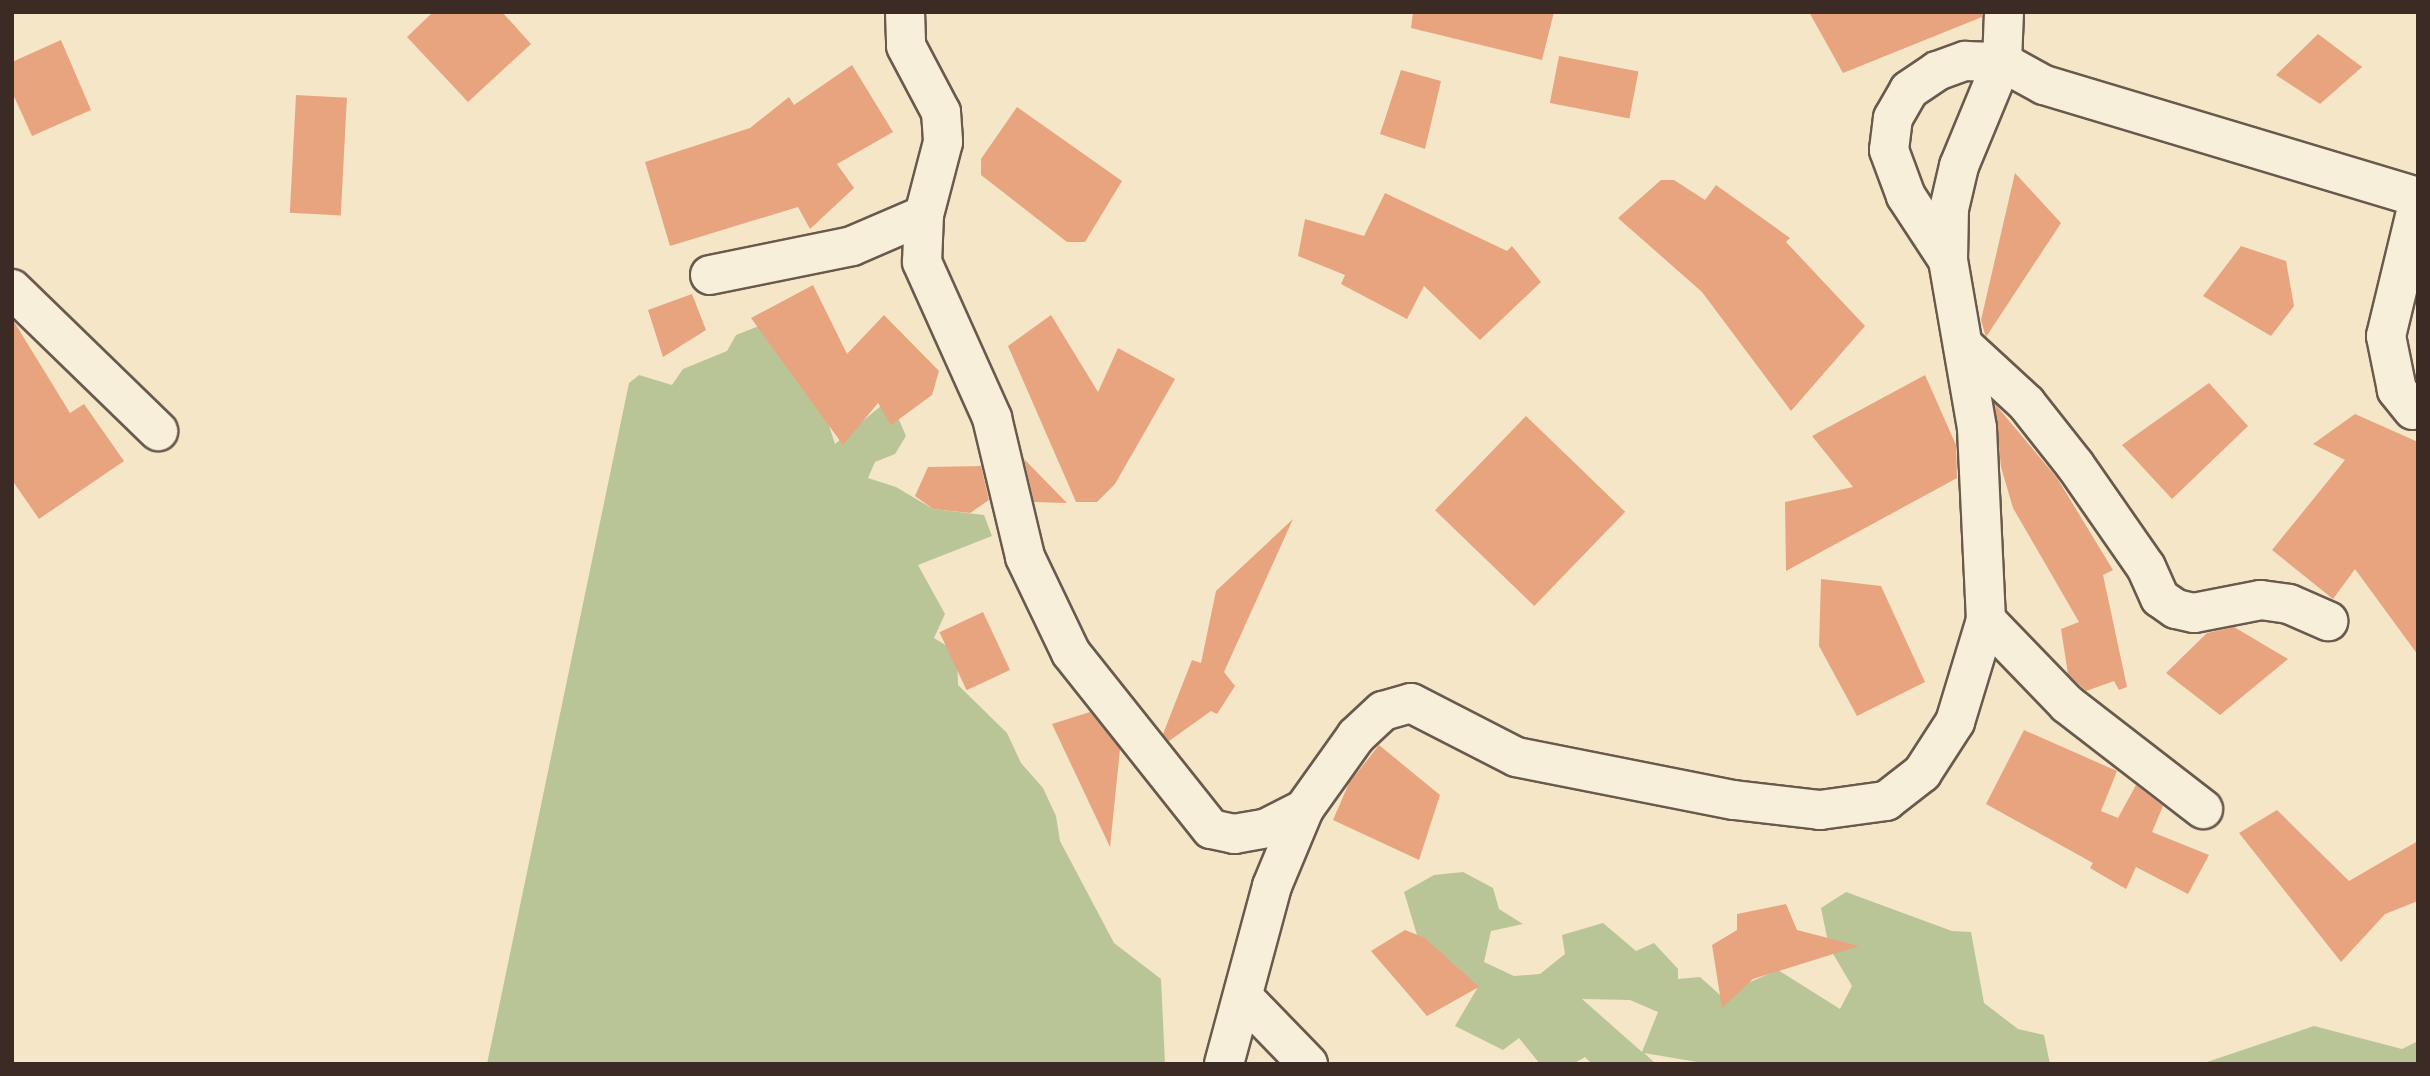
<!DOCTYPE html>
<style>
body{margin:0}
#map{position:relative;width:2430px;height:1076px;overflow:hidden;background:#f5e6c8;font-family:"IM FELL Double Pica",serif}
div>[style]{position:absolute}
.green>*{inset:0;background:#bac597}
.building>*{inset:0;background:#e7a47e;transform-origin:0 0}
.roads{filter:drop-shadow(2px 0 #6a5a4d) drop-shadow(-2px 0 #6a5a4d) drop-shadow(0 2px #6a5a4d) drop-shadow(0 -2px #6a5a4d)}
.minor>*{height:38px;margin:-19px;padding:0 19px;transform-origin:19px;border-radius:19px;background:#f8efdb}
span{translate:-50% -50%;white-space:nowrap;text-align:center;line-height:1.15;-webkit-text-stroke:5px #f8efdb;paint-order:stroke}
.frame{position:absolute;inset:0;border:14px solid #3b2b24;pointer-events:none}
</style>
<div id="map">
<div class="green">
<i style="clip-path:polygon(759px 326px,817px 388px,835px 444px,882px 405px,897px 415px,906px 436px,895px 454px,875px 462px,868px 478px,896px 487px,933px 509px,984px 515px,992px 536px,918px 565px,945px 614px,934px 638px,957px 652px,958px 685px,1007px 733px,1021px 763px,1043px 788px,1056px 816px,1060px 841px,1114px 943px,1161px 979px,1165px 1064px,487px 1064px,629px 383px,639px 375px,672px 385px,683px 369px,727px 351px,736px 335px)"></i>
<i style="clip-path:polygon(evenodd,1463px 872px,1493px 888px,1499px 909px,1523px 924px,1491px 931px,1484px 962px,1514px 976px,1540px 974px,1565px 954px,1562px 935px,1603px 923px,1636px 951px,1654px 943px,1678px 969px,1678px 979px,1700px 977px,1720px 995px,1778px 970px,1840px 1009px,1852px 986px,1829px 947px,1821px 908px,1846px 892px,1952px 931px,1971px 932px,1984px 1003px,2018px 1029px,2044px 1035px,2050px 1064px,1709px 1064px,1644px 1053px,1656px 1064px,1592px 1064px,1585px 1057px,1573px 1064px,1540px 1064px,1519px 1038px,1503px 1050px,1455px 1026px,1478px 987px,1417px 935px,1404px 892px,1434px 875px,1463px 872px,1582px 999px,1630px 1000px,1658px 1012px,1642px 1052px,1582px 999px)"></i>
<i style="clip-path:polygon(2314px 1026px,2402px 1049px,2418px 1041px,2418px 1064px,2201px 1064px)"></i>
</div>
<div class="building">
<i style="clip-path:polygon(433px 12px,502px 12px,531px 44px,468px 102px,407px 37px)"></i>
<i style="clip-path:polygon(1413px 12px,1554px 12px,1542px 60px,1411px 28px)"></i>
<i style="clip-path:polygon(1809px 12px,1982px 12px,1982px 17px,1843px 73px)"></i>
<i style="clip-path:polygon(2318px 34px,2362px 67px,2320px 104px,2276px 75px)"></i>
<i style="clip-path:polygon(61px 40px,91px 110px,32px 136px,12px 92px,12px 62px)"></i>
<i style="left:1559px;top:56px;width:81px;height:48px;rotate:11deg"></i>
<i style="clip-path:polygon(852px 65px,893px 132px,837px 164px,854px 188px,810px 229px,798px 207px,670px 246px,645px 162px,750px 128px,789px 97px,794px 105px)"></i>
<i style="clip-path:polygon(1401px 70px,1441px 81px,1425px 149px,1380px 134px)"></i>
<i style="left:296px;top:95px;width:51px;height:118px;rotate:3deg"></i>
<i style="clip-path:polygon(1017px 107px,1122px 181px,1085px 242px,1067px 242px,981px 175px,981px 159px)"></i>
<i style="clip-path:polygon(2015px 173px,2061px 223px,1986px 337px,1981px 320px)"></i>
<i style="clip-path:polygon(1661px 180px,1674px 180px,1705px 200px,1716px 185px,1790px 238px,1786px 242px,1865px 326px,1791px 411px,1702px 292px,1618px 218px)"></i>
<i style="clip-path:polygon(1385px 193px,1507px 251px,1512px 246px,1541px 282px,1480px 340px,1424px 286px,1407px 319px,1341px 284px,1345px 275px,1298px 256px,1305px 219px,1364px 236px)"></i>
<i style="clip-path:polygon(2241px 246px,2286px 261px,2294px 306px,2271px 336px,2203px 296px)"></i>
<i style="clip-path:polygon(813px 285px,847px 354px,884px 315px,939px 371px,932px 395px,891px 425px,878px 403px,843px 445px,751px 318px)"></i>
<i style="clip-path:polygon(692px 294px,706px 330px,663px 357px,648px 310px)"></i>
<i style="clip-path:polygon(1051px 315px,1098px 392px,1118px 348px,1175px 379px,1115px 484px,1097px 502px,1076px 502px,1008px 346px)"></i>
<i style="clip-path:polygon(13px 320px,70px 413px,84px 404px,124px 461px,39px 519px,12px 480px)"></i>
<i style="clip-path:polygon(1925px 375px,1956px 445px,1957px 478px,1786px 571px,1785px 502px,1853px 487px,1812px 436px)"></i>
<i style="clip-path:polygon(2209px 383px,2248px 426px,2172px 499px,2122px 445px)"></i>
<i style="clip-path:polygon(1995px 404px,2057px 478px,2113px 570px,2103px 575px,2127px 687px,2119px 690px,2114px 681px,2086px 691px,2068px 674px,2061px 629px,2079px 622px,2013px 508px,2001px 467px)"></i>
<i style="clip-path:polygon(2355px 414px,2418px 442px,2418px 655px,2355px 569px,2333px 599px,2272px 550px,2345px 460px,2313px 444px)"></i>
<i style="left:1526px;top:416px;width:138px;height:131px;rotate:44deg"></i>
<i style="clip-path:polygon(1024px 459px,1067px 503px,1034px 502px)"></i>
<i style="clip-path:polygon(981px 466px,989px 500px,970px 513px,933px 509px,915px 496px,928px 467px)"></i>
<i style="clip-path:polygon(1293px 519px,1224px 672px,1235px 686px,1217px 714px,1211px 711px,1169px 741px,1163px 734px,1192px 660px,1201px 663px,1216px 591px)"></i>
<i style="clip-path:polygon(1821px 579px,1881px 586px,1925px 682px,1857px 716px,1819px 646px)"></i>
<i style="left:983px;top:612px;width:64px;height:48px;rotate:65deg"></i>
<i style="clip-path:polygon(2234px 627px,2288px 659px,2220px 715px,2166px 673px,2207px 633px)"></i>
<i style="clip-path:polygon(1090px 712px,1120px 749px,1110px 847px,1052px 724px)"></i>
<i style="clip-path:polygon(2024px 730px,2117px 771px,2101px 811px,2118px 818px,2136px 785px,2163px 806px,2152px 832px,2209px 855px,2188px 894px,2136px 867px,2126px 889px,2090px 868px,2093px 863px,1986px 804px)"></i>
<i style="clip-path:polygon(1379px 745px,1440px 795px,1419px 860px,1333px 820px,1349px 783px)"></i>
<i style="clip-path:polygon(2277px 810px,2349px 881px,2418px 841px,2418px 901px,2385px 914px,2341px 962px,2239px 833px)"></i>
<i style="clip-path:polygon(1786px 904px,1797px 930px,1859px 946px,1753px 979px,1722px 1008px,1712px 945px,1737px 930px,1737px 914px)"></i>
<i style="clip-path:polygon(1405px 930px,1425px 938px,1479px 987px,1427px 1016px,1371px 951px)"></i>
</div>
<div class="roads">
<div class="minor">
<i style="left:905px;top:12px;width:34px;rotate:88deg"></i>
<i style="left:906px;top:46px;width:75px;rotate:62.1deg"></i>
<i style="left:941px;top:112px;width:30px;rotate:86deg"></i>
<i style="left:943px;top:142px;width:75px;rotate:104.6deg"></i>
<i style="left:924px;top:215px;width:47px;rotate:92.4deg"></i>
<i style="left:922px;top:262px;width:171px;rotate:65.8deg"></i>
<i style="left:992px;top:418px;width:143px;rotate:76.6deg"></i>
<i style="left:1025px;top:557px;width:106px;rotate:64.4deg"></i>
<i style="left:1071px;top:653px;width:225px;rotate:51.5deg"></i>
<i style="left:1211px;top:829px;width:24px;rotate:12deg"></i>
<i style="left:1234px;top:834px;width:34px;rotate:-10deg"></i>
<i style="left:1267px;top:828px;width:42px;rotate:-27.2deg"></i>
<i style="left:1304px;top:809px;width:90px;rotate:-54.5deg"></i>
<i style="left:1356px;top:736px;width:37px;rotate:-43deg"></i>
<i style="left:1383px;top:711px;width:29px;rotate:-16deg"></i>
<i style="left:1411px;top:703px;width:118px;rotate:27.2deg"></i>
<i style="left:1516px;top:757px;width:222px;rotate:11.2deg"></i>
<i style="left:1734px;top:800px;width:87px;rotate:6.6deg"></i>
<i style="left:1820px;top:810px;width:67px;rotate:-7.8deg"></i>
<i style="left:1886px;top:801px;width:46px;rotate:-37.9deg"></i>
<i style="left:1922px;top:773px;width:61px;rotate:-57.1deg"></i>
<i style="left:1955px;top:722px;width:107px;rotate:-73.1deg"></i>
<i style="left:1986px;top:620px;width:192px;rotate:-92.7deg"></i>
<i style="left:1977px;top:428px;width:170px;rotate:-99.8deg"></i>
<i style="left:1948px;top:260px;width:51px;rotate:-88.9deg"></i>
<i style="left:1949px;top:209px;width:44px;rotate:-76.9deg"></i>
<i style="left:1959px;top:166px;width:113px;rotate:-67.5deg"></i>
<i style="left:2002px;top:62px;width:50px;rotate:-87.7deg"></i>
<i style="left:1948px;top:260px;width:77px;rotate:-123.3deg"></i>
<i style="left:1906px;top:196px;width:49px;rotate:-110.3deg"></i>
<i style="left:1889px;top:150px;width:32px;rotate:-83deg"></i>
<i style="left:1893px;top:118px;width:32px;rotate:-60deg"></i>
<i style="left:1909px;top:90px;width:34px;rotate:-34deg"></i>
<i style="left:1937px;top:71px;width:30px;rotate:-20deg"></i>
<i style="left:1965px;top:61px;width:37px;rotate:2deg"></i>
<i style="left:2002px;top:62px;width:48px;rotate:28.7deg"></i>
<i style="left:2044px;top:85px;width:390px;rotate:16.7deg"></i>
<i style="left:710px;top:275px;width:145px;rotate:-11.5deg"></i>
<i style="left:852px;top:246px;width:78px;rotate:-23.3deg"></i>
<i style="left:12px;top:289px;width:204px;rotate:44.2deg"></i>
<i style="left:1963px;top:345px;width:86px;rotate:42.6deg"></i>
<i style="left:2026px;top:403px;width:79px;rotate:51.7deg"></i>
<i style="left:2075px;top:465px;width:124px;rotate:55.2deg"></i>
<i style="left:2146px;top:567px;width:34px;rotate:66deg"></i>
<i style="left:2160px;top:598px;width:19px;rotate:35deg"></i>
<i style="left:2176px;top:609px;width:18px;rotate:13deg"></i>
<i style="left:2194px;top:613px;width:68px;rotate:-11deg"></i>
<i style="left:2261px;top:600px;width:28px;rotate:8deg"></i>
<i style="left:2289px;top:604px;width:43px;rotate:23.6deg"></i>
<i style="left:2413px;top:410px;width:26px;rotate:-129deg"></i>
<i style="left:2397px;top:390px;width:55px;rotate:-101.5deg"></i>
<i style="left:2386px;top:336px;width:136px;rotate:-76.4deg"></i>
<i style="left:1986px;top:620px;width:117px;rotate:46deg"></i>
<i style="left:2067px;top:704px;width:172px;rotate:37.7deg"></i>
<i style="left:1244px;top:998px;width:92px;rotate:45.9deg"></i>
<i style="left:1224px;top:1064px;width:184px;rotate:-74.9deg"></i>
<i style="left:1272px;top:886px;width:83px;rotate:-67.4deg"></i>
</div>
</div>
<div class="frame"></div>
</div>
